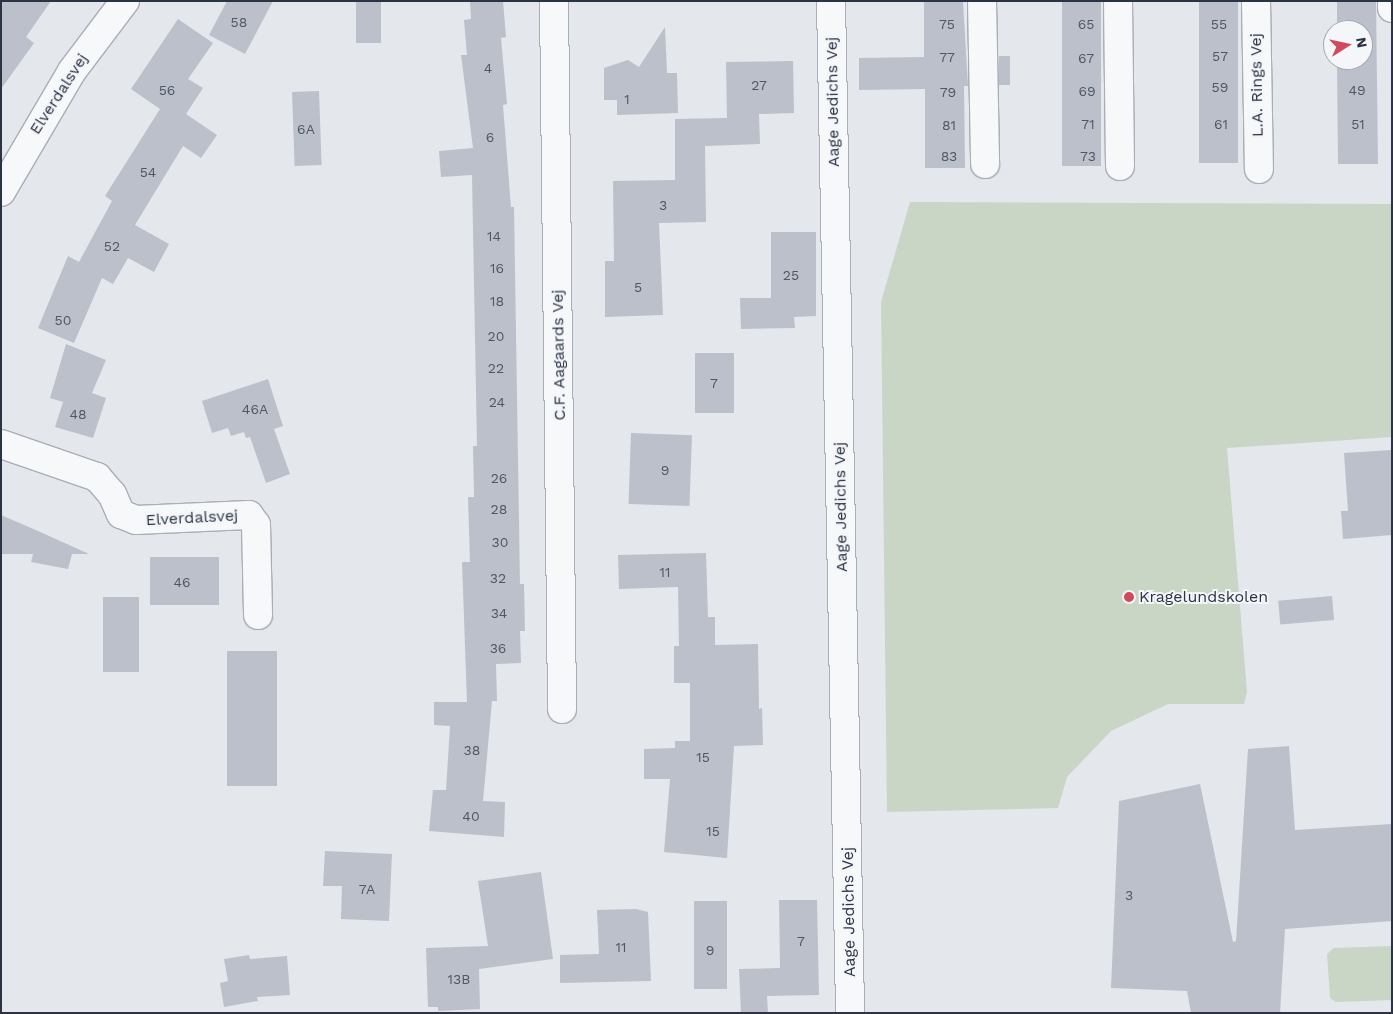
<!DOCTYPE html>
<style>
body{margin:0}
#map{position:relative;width:1393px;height:1014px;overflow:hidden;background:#e4e7ec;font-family:"Work Sans",sans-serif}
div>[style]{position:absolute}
.green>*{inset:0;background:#c9d6c5}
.building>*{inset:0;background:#bbc0ca;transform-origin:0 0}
.roads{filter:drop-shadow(1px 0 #a9aeb7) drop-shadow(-1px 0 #a9aeb7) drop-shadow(0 1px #a9aeb7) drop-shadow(0 -1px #a9aeb7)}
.minor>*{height:28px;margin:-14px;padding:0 14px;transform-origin:14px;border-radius:14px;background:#f7f8fa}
.dots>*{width:14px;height:14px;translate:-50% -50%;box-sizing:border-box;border:2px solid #f4f6f9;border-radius:50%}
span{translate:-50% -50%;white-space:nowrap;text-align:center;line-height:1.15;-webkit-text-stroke:4px #f4f6f9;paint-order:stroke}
.number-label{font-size:14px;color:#4f5766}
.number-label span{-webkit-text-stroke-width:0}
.street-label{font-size:16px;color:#2b3445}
.poi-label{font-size:16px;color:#2b3445}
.left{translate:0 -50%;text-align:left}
.frame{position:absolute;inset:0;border:2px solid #2b3445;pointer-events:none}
.north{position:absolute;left:1323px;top:20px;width:50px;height:50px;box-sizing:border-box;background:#f4f6f9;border:1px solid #a4a8b1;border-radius:50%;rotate:80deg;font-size:14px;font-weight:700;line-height:20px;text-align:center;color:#2b3445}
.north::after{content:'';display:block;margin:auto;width:18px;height:22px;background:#d1495b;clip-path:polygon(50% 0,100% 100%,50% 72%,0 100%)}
</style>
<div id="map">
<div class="green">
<i style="clip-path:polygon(910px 202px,1392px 204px,1392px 437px,1227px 448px,1247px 692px,1244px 704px,1168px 704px,1111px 731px,1067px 777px,1058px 808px,887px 812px,881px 302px)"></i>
<i style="clip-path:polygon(1392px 946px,1392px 1000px,1336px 1002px,1330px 998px,1327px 954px,1334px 948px)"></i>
</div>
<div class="building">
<i style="clip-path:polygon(1px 1px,51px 1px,26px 37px,34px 43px,1px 89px)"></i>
<i style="clip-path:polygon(227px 1px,273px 1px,245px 54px,209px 35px)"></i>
<i style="left:356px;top:1px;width:25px;height:42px"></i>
<i style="clip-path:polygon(470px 1px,503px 1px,506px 37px,501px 38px,507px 104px,503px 105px,511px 207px,514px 207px,520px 584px,524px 584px,525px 631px,520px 631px,521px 663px,496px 664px,497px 701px,492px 701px,483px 801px,505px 802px,504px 837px,429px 831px,433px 790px,446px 790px,450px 726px,434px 725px,434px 702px,467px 702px,462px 562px,470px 562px,468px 497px,474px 497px,473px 446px,477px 446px,472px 175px,441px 177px,439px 151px,473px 148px,461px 55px,467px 55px,464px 20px,471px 19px)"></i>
<i style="clip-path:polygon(924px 1px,963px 1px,968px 86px,964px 86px,965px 168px,925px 168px,925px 89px,859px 90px,859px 58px,924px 57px)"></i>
<i style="left:1062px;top:1px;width:39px;height:165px"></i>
<i style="left:1199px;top:1px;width:39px;height:162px"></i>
<i style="clip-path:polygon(1337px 1px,1376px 1px,1378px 164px,1338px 164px,1337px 60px,1363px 60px,1363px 30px,1337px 30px)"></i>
<i style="clip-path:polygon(178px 19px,213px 43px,188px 79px,203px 88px,186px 114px,217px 135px,201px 158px,183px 146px,135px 225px,169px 244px,154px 272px,128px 258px,113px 284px,102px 278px,74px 343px,38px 328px,68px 256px,79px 262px,112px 201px,105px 196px,160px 109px,131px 89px)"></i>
<i style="clip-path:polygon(665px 27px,667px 73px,677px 73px,678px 113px,617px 115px,617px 100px,604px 100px,604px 68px,628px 60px,639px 67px)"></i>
<i style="left:999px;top:56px;width:11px;height:29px"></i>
<i style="clip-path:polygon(793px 61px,794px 113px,759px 114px,760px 144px,705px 146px,706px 222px,659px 223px,663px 315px,605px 317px,605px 261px,614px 261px,613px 181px,675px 180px,675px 119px,727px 118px,726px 62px)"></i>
<i style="left:319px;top:91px;width:74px;height:27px;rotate:88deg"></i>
<i style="clip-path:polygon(771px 232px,816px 232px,816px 316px,794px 317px,795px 328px,741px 329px,740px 298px,771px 298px)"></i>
<i style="clip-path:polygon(66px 344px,106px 360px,92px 393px,106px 398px,93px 438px,55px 427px,63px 402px,50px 398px)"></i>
<i style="left:695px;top:353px;width:39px;height:60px"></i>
<i style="clip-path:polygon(268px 379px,283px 426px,274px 429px,290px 474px,266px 483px,250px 437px,246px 438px,244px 432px,231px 436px,228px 428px,212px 433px,202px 401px)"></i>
<i style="left:631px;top:433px;width:61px;height:71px;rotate:2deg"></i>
<i style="clip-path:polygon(1392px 450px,1392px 535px,1343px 539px,1341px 511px,1348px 511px,1344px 453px)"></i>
<i style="clip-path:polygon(1px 515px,38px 531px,89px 554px,72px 554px,68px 569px,31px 562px,33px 554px,1px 554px)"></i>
<i style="clip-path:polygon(706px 553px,708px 617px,715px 617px,715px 645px,758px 644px,759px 709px,762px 708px,763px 745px,734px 746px,727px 858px,664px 852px,670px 779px,644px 779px,644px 749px,675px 748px,675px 741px,690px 741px,690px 683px,674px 683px,674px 646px,679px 646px,678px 587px,619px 589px,618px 555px)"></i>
<i style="left:219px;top:557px;width:48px;height:69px;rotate:90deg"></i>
<i style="left:1332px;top:596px;width:24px;height:54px;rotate:85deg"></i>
<i style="left:103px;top:597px;width:36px;height:75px"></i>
<i style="left:227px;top:651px;width:50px;height:135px"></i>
<i style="clip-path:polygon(1289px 746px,1295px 830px,1392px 824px,1392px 921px,1285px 929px,1280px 1013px,1191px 1013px,1187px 991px,1111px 988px,1119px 801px,1200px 784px,1233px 942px,1236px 941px,1248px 749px)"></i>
<i style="clip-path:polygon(325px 851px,392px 854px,389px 921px,341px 919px,342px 886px,323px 886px)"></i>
<i style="clip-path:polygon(541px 872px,553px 959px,479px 969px,480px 1009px,438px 1011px,438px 1007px,428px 1007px,426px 948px,488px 946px,478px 881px)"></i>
<i style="clip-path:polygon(779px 900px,817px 900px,819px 995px,767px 996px,768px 1013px,741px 1013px,739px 969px,780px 968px)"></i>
<i style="left:694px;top:901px;width:33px;height:88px"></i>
<i style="clip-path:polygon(636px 909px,648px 912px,651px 981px,560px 983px,560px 955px,599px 954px,597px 910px)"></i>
<i style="clip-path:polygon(249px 955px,250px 959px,287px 956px,290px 995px,257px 997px,258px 1001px,224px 1007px,220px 983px,228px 981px,224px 959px)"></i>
</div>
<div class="roads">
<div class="minor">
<i style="left:554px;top:1px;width:708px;rotate:89.35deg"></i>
<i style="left:831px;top:1px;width:1012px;rotate:88.92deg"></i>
<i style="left:982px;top:1px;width:163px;rotate:88.9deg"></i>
<i style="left:1118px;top:1px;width:165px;rotate:89.3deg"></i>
<i style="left:1256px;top:1px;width:168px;rotate:89deg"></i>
<i style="left:1392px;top:1px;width:7px;rotate:90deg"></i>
<i style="left:1px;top:192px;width:140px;rotate:-59.6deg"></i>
<i style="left:72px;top:71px;width:88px;rotate:-52.9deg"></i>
<i style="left:1px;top:444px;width:102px;rotate:19deg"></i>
<i style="left:97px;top:477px;width:23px;rotate:49deg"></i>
<i style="left:112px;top:494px;width:22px;rotate:66deg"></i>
<i style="left:121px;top:514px;width:16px;rotate:22deg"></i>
<i style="left:136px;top:520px;width:113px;rotate:-2.5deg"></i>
<i style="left:249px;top:515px;width:12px;rotate:55deg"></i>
<i style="left:256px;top:525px;width:90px;rotate:88.7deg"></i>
</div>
</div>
<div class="dots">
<i style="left:1129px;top:597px;background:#d1495b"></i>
</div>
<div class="number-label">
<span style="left:239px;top:22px">58</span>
<span style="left:947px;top:24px">75</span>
<span style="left:1086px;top:24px">65</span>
<span style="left:1219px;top:24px">55</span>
<span style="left:1220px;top:56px">57</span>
<span style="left:947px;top:57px">77</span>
<span style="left:1086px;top:58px">67</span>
<span style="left:488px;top:68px">4</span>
<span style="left:759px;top:85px">27</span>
<span style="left:1220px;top:87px">59</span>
<span style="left:167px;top:90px">56</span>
<span style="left:1357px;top:90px">49</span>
<span style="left:1087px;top:91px">69</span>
<span style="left:948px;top:92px">79</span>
<span style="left:627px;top:99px">1</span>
<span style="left:1088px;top:124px">71</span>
<span style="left:1221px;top:124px">61</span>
<span style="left:1358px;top:124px">51</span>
<span style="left:949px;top:125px">81</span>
<span style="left:306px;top:129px">6A</span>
<span style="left:490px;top:137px">6</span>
<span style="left:949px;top:156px">83</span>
<span style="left:1088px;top:156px">73</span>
<span style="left:148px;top:172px">54</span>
<span style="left:663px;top:205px">3</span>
<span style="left:494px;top:236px">14</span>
<span style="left:112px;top:246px">52</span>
<span style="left:497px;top:268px">16</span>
<span style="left:791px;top:275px">25</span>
<span style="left:638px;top:287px">5</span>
<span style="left:497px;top:301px">18</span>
<span style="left:63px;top:320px">50</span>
<span style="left:496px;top:336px">20</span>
<span style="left:496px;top:368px">22</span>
<span style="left:714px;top:383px">7</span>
<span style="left:497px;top:402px">24</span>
<span style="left:255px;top:409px">46A</span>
<span style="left:78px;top:414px">48</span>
<span style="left:665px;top:470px">9</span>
<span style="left:499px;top:478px">26</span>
<span style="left:499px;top:509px">28</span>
<span style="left:500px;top:542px">30</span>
<span style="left:665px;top:572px">11</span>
<span style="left:498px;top:578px">32</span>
<span style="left:182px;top:582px">46</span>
<span style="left:499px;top:613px">34</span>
<span style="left:498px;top:648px">36</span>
<span style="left:472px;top:750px">38</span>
<span style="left:703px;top:757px">15</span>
<span style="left:471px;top:816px">40</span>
<span style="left:713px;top:831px">15</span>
<span style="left:367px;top:889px">7A</span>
<span style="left:1129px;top:895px">3</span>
<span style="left:801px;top:941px">7</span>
<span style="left:621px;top:947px">11</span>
<span style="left:710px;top:950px">9</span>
<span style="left:459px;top:979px">13B</span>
</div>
<div class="street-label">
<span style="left:1257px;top:85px;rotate:-91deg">L.A. Rings Vej</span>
<span style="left:59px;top:94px;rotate:-57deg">Elverdalsvej</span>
<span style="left:833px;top:102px;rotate:-91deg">Aage Jedichs Vej</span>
<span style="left:559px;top:355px;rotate:-91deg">C.F. Aagaards Vej</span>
<span style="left:841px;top:507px;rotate:-91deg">Aage Jedichs Vej</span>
<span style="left:192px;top:518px;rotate:-3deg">Elverdalsvej</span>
<span style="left:849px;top:912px;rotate:-91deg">Aage Jedichs Vej</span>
</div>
<div class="poi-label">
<span class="left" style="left:1139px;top:597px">Kragelundskolen</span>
</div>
<div class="frame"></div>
<div class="north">N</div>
</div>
